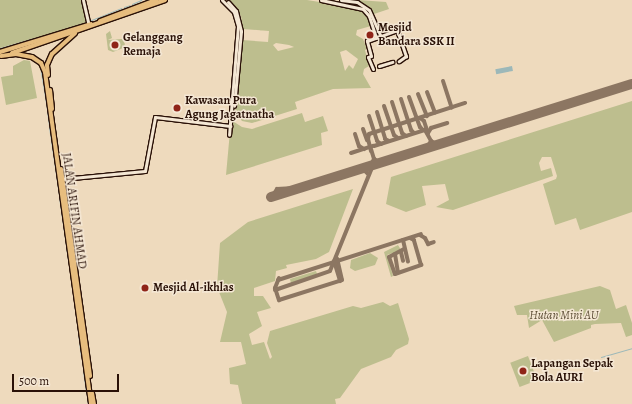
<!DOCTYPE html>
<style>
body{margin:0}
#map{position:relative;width:632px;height:404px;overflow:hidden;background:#eedabd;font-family:Alegreya,serif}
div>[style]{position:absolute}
.green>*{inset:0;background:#bdbe8e;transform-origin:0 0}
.water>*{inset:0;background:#9cb8b9;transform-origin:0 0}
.stream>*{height:1px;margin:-0.5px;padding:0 0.5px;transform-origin:0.5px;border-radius:0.5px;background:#9cb8b9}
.taxiway>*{height:4px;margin:-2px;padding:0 2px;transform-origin:2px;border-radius:2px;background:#8c7662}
.runway>*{height:10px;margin:-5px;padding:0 5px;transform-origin:5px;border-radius:5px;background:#8c7662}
.secondary-tunnel>*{height:3px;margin-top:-1.5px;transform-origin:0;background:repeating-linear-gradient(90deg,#c7b299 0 3px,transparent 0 4.5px)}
.roads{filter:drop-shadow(1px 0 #2a1107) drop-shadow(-1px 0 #2a1107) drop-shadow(0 1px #2a1107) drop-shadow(0 -1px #2a1107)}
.secondary>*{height:3px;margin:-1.5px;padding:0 1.5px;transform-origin:1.5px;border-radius:1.5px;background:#f4e7d4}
.primary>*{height:4px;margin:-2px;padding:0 2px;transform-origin:2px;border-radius:2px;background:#e7bd7e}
.dots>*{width:11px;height:11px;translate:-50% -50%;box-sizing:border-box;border:2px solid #f4e7d4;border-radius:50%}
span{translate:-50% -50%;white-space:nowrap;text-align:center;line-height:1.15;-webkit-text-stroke:3px #f4e7d4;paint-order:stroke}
.poi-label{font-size:12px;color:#2a1107;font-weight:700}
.left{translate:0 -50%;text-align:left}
.street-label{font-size:12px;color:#2a1107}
.park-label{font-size:12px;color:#5d4e36;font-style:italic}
.scale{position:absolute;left:12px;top:374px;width:107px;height:18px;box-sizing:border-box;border:2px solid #2a1107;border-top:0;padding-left:5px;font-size:12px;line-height:14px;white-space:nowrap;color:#2a1107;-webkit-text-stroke:3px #f4e7d4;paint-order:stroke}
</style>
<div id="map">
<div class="green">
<i style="clip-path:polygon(0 0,82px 0,87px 23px,0 48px)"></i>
<i style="clip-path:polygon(evenodd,227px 0,307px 0,357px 8px,367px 16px,371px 26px,357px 30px,356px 35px,363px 39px,367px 49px,365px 50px,369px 66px,364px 69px,363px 74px,371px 88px,333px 89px,295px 102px,297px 109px,252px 123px,242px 121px,235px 112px,242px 40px,268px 42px,269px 31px,243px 29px,241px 16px,227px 0,276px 43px,289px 45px,294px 47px,278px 51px,273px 45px,276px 43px,227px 0,346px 50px,358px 59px,353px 69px,349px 65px,345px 71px,340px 52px,346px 50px)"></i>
<i style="clip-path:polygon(358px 0,386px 2px,389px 9px,374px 14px)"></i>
<i style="clip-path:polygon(110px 31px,112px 38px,108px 40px,122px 39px,125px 44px,123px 48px,113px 52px,108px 50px,106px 34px)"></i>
<i style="clip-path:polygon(24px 60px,30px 61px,37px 98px,6px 105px,1px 77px,13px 75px,13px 66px)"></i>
<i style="clip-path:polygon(632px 101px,632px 212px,580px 230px,576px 218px,555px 225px,543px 184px,556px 179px,557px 176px,551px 157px,542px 157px,539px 163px,541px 171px,551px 168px,553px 176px,453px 210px,436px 207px,449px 200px,445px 184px,422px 186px,426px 205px,406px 212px,386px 204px,391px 177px)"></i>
<i style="clip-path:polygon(302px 113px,305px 122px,323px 116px,328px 131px,321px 133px,322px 145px,226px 175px,231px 120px,242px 127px,252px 129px)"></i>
<i style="clip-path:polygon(353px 189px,329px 252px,316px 259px,286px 265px,287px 268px,276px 271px,275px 281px,254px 288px,254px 296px,263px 296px,271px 308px,257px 312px,262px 326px,249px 334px,252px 345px,264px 342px,270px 359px,272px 357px,267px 343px,270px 331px,353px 306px,361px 308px,383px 302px,390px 306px,398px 303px,409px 339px,408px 344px,396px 350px,391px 357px,361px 369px,340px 398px,335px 399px,336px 404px,242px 404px,238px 385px,230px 384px,229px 368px,246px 364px,241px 342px,220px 342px,227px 312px,217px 287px,220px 243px,248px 222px)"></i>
<i style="clip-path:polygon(398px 245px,401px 250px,387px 255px,393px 276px,391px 277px,384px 252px)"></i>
<i style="clip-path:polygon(370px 253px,378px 258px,375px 265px,355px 271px,350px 268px,351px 260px)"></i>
<i style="clip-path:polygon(316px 271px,317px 274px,291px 283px,290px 279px)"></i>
<i style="clip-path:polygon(600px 286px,610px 290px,616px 309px,626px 305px,632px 323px,632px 335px,626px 337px,621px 323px,595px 324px,591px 325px,591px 328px,554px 342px,542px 320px,529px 328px,527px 315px,517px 315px,514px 306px)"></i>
<i style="left:528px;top:356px;width:26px;height:19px;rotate:69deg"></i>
</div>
<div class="water">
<i style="left:512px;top:66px;width:5px;height:17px;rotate:79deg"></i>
</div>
<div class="stream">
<i style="left:132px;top:4px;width:10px;rotate:-24deg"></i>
<i style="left:124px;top:7px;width:6px;rotate:-18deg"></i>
<i style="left:89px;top:21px;width:35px;rotate:-22deg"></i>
<i style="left:42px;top:36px;width:47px;rotate:-17.3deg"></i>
<i style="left:0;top:48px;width:35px;rotate:-16deg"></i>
<i style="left:40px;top:66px;width:44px;rotate:80.8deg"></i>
<i style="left:47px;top:111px;width:14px;rotate:82deg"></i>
<i style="left:49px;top:127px;width:69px;rotate:81.6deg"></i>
<i style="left:59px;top:197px;width:49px;rotate:81.7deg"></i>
<i style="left:66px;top:247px;width:29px;rotate:80deg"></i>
<i style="left:71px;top:278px;width:10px;rotate:84deg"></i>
<i style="left:73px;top:291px;width:9px;rotate:84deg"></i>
<i style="left:74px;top:302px;width:29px;rotate:82deg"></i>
<i style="left:78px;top:333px;width:23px;rotate:83deg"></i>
<i style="left:601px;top:357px;width:32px;rotate:-16deg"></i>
<i style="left:82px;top:358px;width:4px;rotate:90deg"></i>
<i style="left:83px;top:364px;width:4px;rotate:90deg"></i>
<i style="left:83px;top:371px;width:22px;rotate:82deg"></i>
<i style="left:87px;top:396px;width:8px;rotate:83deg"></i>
</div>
<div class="taxiway">
<i style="left:443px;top:81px;width:28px;rotate:72deg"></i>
<i style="left:427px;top:92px;width:22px;rotate:69deg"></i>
<i style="left:418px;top:94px;width:24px;rotate:68deg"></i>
<i style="left:409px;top:97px;width:32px;rotate:70deg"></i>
<i style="left:420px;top:127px;width:4px;rotate:45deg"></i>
<i style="left:401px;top:99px;width:33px;rotate:72deg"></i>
<i style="left:411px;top:130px;width:4px;rotate:45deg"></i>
<i style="left:392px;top:102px;width:33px;rotate:72deg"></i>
<i style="left:402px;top:133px;width:5px;rotate:37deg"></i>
<i style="left:384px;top:106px;width:31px;rotate:71deg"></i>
<i style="left:394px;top:135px;width:5px;rotate:37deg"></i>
<i style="left:377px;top:112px;width:28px;rotate:73deg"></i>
<i style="left:385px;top:139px;width:4px;rotate:27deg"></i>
<i style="left:369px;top:116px;width:26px;rotate:72deg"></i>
<i style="left:377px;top:141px;width:5px;rotate:37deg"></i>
<i style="left:420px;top:118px;width:5px;rotate:37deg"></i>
<i style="left:424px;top:121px;width:13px;rotate:72deg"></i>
<i style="left:428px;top:133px;width:6px;rotate:-59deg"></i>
<i style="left:431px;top:128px;width:17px;rotate:-17deg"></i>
<i style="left:363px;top:129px;width:12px;rotate:70deg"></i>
<i style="left:355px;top:134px;width:13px;rotate:72deg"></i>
<i style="left:359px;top:146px;width:6px;rotate:31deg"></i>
<i style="left:431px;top:141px;width:8px;rotate:30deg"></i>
<i style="left:374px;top:146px;width:53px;rotate:-17.4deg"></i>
<i style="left:425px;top:130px;width:13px;rotate:61deg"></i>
<i style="left:431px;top:141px;width:9px;rotate:122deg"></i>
<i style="left:371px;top:151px;width:12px;rotate:-104deg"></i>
<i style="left:368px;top:139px;width:5px;rotate:-79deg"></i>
<i style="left:369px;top:134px;width:101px;rotate:-17.9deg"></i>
<i style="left:351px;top:153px;width:23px;rotate:-18deg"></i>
<i style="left:374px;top:159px;width:8px;rotate:30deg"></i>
<i style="left:371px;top:165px;width:7px;rotate:-63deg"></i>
<i style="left:374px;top:159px;width:10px;rotate:-107deg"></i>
<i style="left:362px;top:168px;width:8px;rotate:45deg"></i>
<i style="left:287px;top:192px;width:10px;rotate:151deg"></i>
<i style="left:278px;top:197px;width:5px;rotate:-143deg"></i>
<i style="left:274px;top:194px;width:6px;rotate:-59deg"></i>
<i style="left:277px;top:189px;width:22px;rotate:-3deg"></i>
<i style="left:420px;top:235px;width:6px;rotate:31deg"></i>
<i style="left:425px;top:238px;width:7px;rotate:63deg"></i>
<i style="left:428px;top:244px;width:6px;rotate:-18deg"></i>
<i style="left:403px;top:240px;width:22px;rotate:77deg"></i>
<i style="left:404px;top:249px;width:17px;rotate:152deg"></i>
<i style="left:389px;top:257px;width:18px;rotate:71deg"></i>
<i style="left:395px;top:274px;width:28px;rotate:-19deg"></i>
<i style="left:421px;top:265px;width:26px;rotate:-106deg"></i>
<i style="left:414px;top:240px;width:4px;rotate:-153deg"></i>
<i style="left:401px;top:252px;width:9px;rotate:77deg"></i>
<i style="left:395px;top:254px;width:18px;rotate:81deg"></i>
<i style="left:334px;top:261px;width:21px;rotate:73deg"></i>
<i style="left:279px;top:278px;width:11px;rotate:112deg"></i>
<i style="left:275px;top:288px;width:13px;rotate:72deg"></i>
<i style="left:279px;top:300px;width:66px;rotate:-17.6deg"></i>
<i style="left:342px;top:280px;width:22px;rotate:-103deg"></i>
<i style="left:278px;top:280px;width:150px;rotate:-17.8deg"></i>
<i style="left:275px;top:290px;width:58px;rotate:-19.1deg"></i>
<i style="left:330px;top:271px;width:114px;rotate:-67.9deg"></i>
</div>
<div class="runway">
<i style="left:271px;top:197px;width:378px;rotate:-17.4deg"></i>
</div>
<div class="secondary-tunnel">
<i style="left:392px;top:63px;width:7px;rotate:-16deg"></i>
<i style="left:373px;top:69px;width:7px;rotate:-16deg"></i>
</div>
<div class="roads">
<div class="secondary">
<i style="left:83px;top:0;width:26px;rotate:77deg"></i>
<i style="left:222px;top:0;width:17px;rotate:45deg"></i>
<i style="left:234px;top:12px;width:15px;rotate:74deg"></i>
<i style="left:238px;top:26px;width:109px;rotate:94.7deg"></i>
<i style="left:321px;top:0;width:43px;rotate:12.1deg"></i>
<i style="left:363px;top:9px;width:9px;rotate:49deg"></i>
<i style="left:369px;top:16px;width:23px;rotate:72deg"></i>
<i style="left:341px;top:0;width:16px;rotate:7deg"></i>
<i style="left:357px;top:2px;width:14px;rotate:34deg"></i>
<i style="left:369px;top:10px;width:30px;rotate:66deg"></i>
<i style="left:228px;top:2px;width:12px;rotate:48deg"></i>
<i style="left:236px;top:11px;width:21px;rotate:76deg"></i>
<i style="left:241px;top:31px;width:75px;rotate:95.3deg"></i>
<i style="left:379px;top:66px;width:14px;rotate:-17deg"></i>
<i style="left:373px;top:69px;width:13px;rotate:-113deg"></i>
<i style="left:368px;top:57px;width:3px;rotate:-18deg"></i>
<i style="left:371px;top:56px;width:16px;rotate:-105deg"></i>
<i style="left:367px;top:41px;width:32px;rotate:-20deg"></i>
<i style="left:397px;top:30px;width:28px;rotate:71deg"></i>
<i style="left:406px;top:56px;width:9px;rotate:144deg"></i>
<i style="left:62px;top:179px;width:83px;rotate:-5.5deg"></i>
<i style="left:145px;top:171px;width:55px;rotate:-79.5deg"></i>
<i style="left:155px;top:117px;width:76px;rotate:6.8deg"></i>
</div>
<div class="primary">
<i style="left:100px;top:21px;width:60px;rotate:-20.6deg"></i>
<i style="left:0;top:52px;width:95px;rotate:-17.1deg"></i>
<i style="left:12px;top:53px;width:162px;rotate:-19.1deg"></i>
<i style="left:1px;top:56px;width:15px;rotate:-8deg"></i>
<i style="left:16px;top:54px;width:16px;rotate:11deg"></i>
<i style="left:32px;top:57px;width:11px;rotate:34deg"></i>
<i style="left:41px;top:63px;width:10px;rotate:66deg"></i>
<i style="left:45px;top:72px;width:335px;rotate:82.1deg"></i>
<i style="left:48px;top:75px;width:10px;rotate:-96deg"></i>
<i style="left:47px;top:65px;width:12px;rotate:-66deg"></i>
<i style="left:52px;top:54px;width:31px;rotate:-42deg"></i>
<i style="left:50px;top:90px;width:19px;rotate:84deg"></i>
<i style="left:61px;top:169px;width:209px;rotate:82deg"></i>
<i style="left:92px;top:393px;width:11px;rotate:80deg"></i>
</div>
</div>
<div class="dots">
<i style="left:370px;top:35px;background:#8f2418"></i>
<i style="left:115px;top:45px;background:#8f2418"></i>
<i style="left:177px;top:108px;background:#8f2418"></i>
<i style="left:145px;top:288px;background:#8f2418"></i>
<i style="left:523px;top:371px;background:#8f2418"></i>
</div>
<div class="poi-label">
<span class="left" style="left:378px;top:35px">Mesjid<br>Bandara SSK II</span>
<span class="left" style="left:123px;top:45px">Gelanggang<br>Remaja</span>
<span class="left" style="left:185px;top:108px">Kawasan Pura<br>Agung Jagatnatha</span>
<span class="left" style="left:153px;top:288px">Mesjid Al-ikhlas</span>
<span class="left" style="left:531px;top:371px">Lapangan Sepak<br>Bola AURI</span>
</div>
<div class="street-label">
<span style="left:74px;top:211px;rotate:82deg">JALAN ARIFIN AHMAD</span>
</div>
<div class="park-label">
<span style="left:564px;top:316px">Hutan Mini AU</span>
</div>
<div class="scale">500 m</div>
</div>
